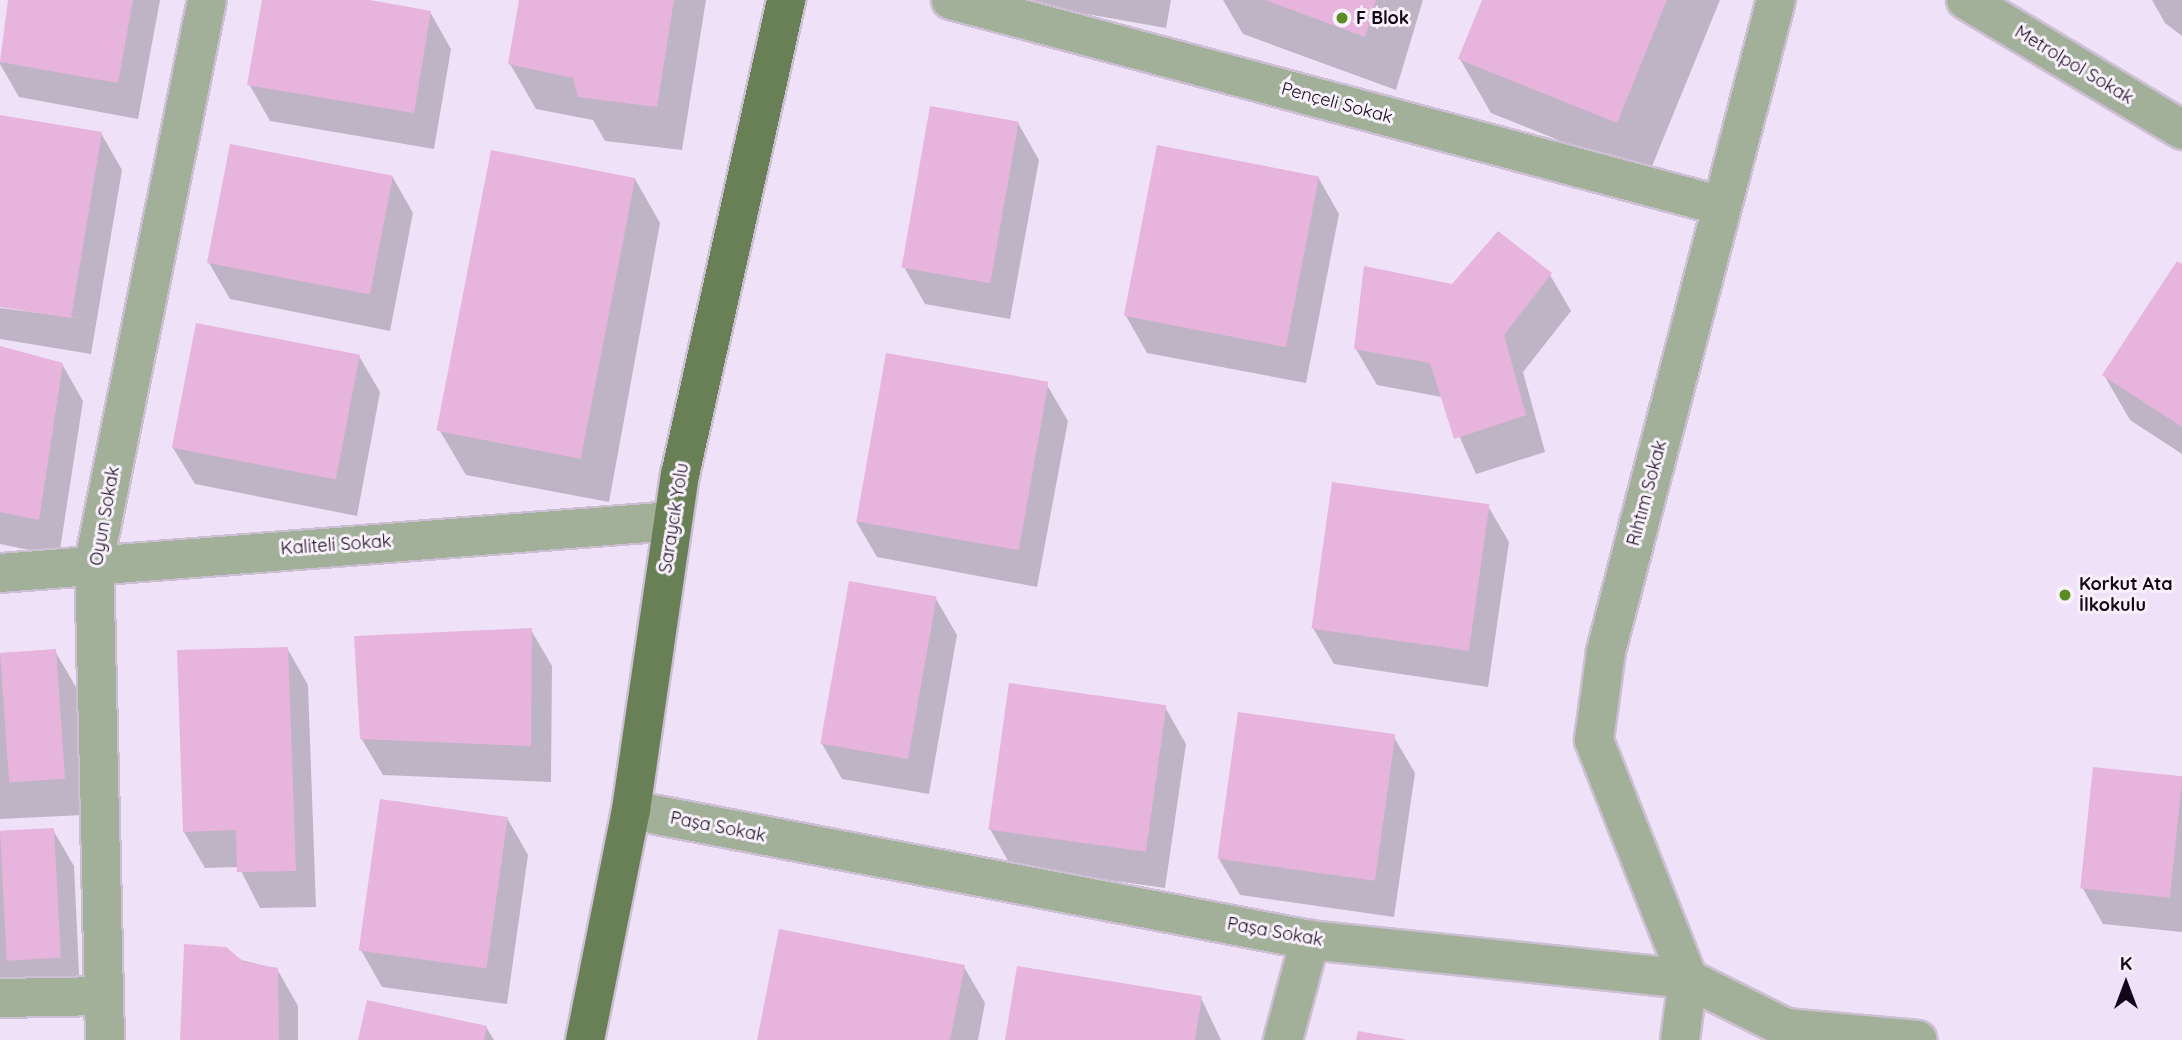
<!DOCTYPE html>
<meta charset="utf-8">
<style>
body{margin:0}
#map{position:relative;width:2182px;height:1040px;overflow:hidden;background:#efe2f8;font-family:Quicksand,sans-serif}
div>[style]{position:absolute}
.shadow>*{inset:0;background:#0003}
.building>*{inset:0;background:#e7b4de;transform-origin:0 0}
.roads{filter:drop-shadow(2px 0 #ccbfd4) drop-shadow(-2px 0 #ccbfd4) drop-shadow(0 2px #ccbfd4) drop-shadow(0 -2px #ccbfd4)}
.minor>*{height:38px;margin:-19px;padding:0 19px;transform-origin:19px;border-radius:19px;background:#a3b099}
.major>*{height:38px;margin:-19px;padding:0 19px;transform-origin:19px;border-radius:19px;background:#698056}
.dots>*{width:19px;height:19px;translate:-50% -50%;box-sizing:border-box;border:4px solid #f9f2fd;border-radius:50%}
span{translate:-50% -50%;white-space:nowrap;text-align:center;line-height:1.15;-webkit-text-stroke:6px #f9f2fd;paint-order:stroke}
.poi-label{font-size:18px;color:#120719;font-weight:700}
.left{translate:0 -50%;text-align:left}
.street-label{font-size:18px;color:#120719}
.north{position:absolute;left:2091px;top:949px;width:70px;height:70px;-webkit-text-stroke:5px #f9f2fd;paint-order:stroke;rotate:0deg;font-size:19px;font-weight:700;line-height:28px;text-align:center;color:#120719}
.north::after{content:'';display:block;margin:auto;width:24px;height:32px;background:#120719;clip-path:polygon(50% 0,100% 100%,50% 72%,0 100%)}
</style>
<div id="map">
<div class="shadow">
<i style="clip-path:polygon(9px 0,160px 0,138px 119px,19px 97px,0 64px)"></i>
<i style="clip-path:polygon(264px 0,360px 0,430px 12px,451px 49px,434px 149px,270px 121px,249px 84px)"></i>
<i style="clip-path:polygon(520px 0,706px 0,682px 150px,605px 141px,593px 120px,536px 109px,510px 64px)"></i>
<i style="clip-path:polygon(1007px 0,1171px 0,1166px 28px)"></i>
<i style="clip-path:polygon(1223px 0,1423px 0,1396px 90px,1243px 34px)"></i>
<i style="clip-path:polygon(1484px 0,1720px 0,1648px 176px,1491px 113px,1460px 59px)"></i>
<i style="clip-path:polygon(2152px 0,2182px 0,2182px 36px,2165px 23px)"></i>
<i style="clip-path:polygon(0 116px,101px 133px,122px 170px,91px 354px,0 339px,0 308px,80px 318px,0 305px)"></i>
<i style="clip-path:polygon(1018px 123px,1039px 160px,1010px 319px,925px 304px,904px 267px)"></i>
<i style="clip-path:polygon(392px 176px,413px 213px,390px 331px,230px 299px,209px 263px)"></i>
<i style="clip-path:polygon(1318px 177px,1339px 214px,1306px 383px,1147px 353px,1126px 316px)"></i>
<i style="clip-path:polygon(635px 179px,660px 223px,609px 502px,466px 475px,440px 431px)"></i>
<i style="clip-path:polygon(2182px 266px,2182px 454px,2130px 420px,2104px 375px)"></i>
<i style="clip-path:polygon(1550px 275px,1571px 311px,1523px 372px,1545px 452px,1476px 474px,1442px 397px,1377px 385px,1356px 349px,1452px 285px)"></i>
<i style="clip-path:polygon(0 348px,62px 364px,83px 401px,59px 556px,0 544px)"></i>
<i style="clip-path:polygon(359px 356px,380px 392px,357px 516px,195px 484px,173px 448px)"></i>
<i style="clip-path:polygon(1047px 385px,1068px 421px,1037px 587px,877px 557px,856px 521px)"></i>
<i style="clip-path:polygon(1488px 506px,1509px 542px,1488px 687px,1334px 664px,1313px 628px)"></i>
<i style="clip-path:polygon(936px 599px,957px 635px,929px 794px,842px 779px,821px 742px)"></i>
<i style="clip-path:polygon(531px 630px,552px 666px,551px 782px,383px 775px,361px 738px)"></i>
<i style="clip-path:polygon(287px 648px,308px 685px,316px 907px,260px 908px,239px 867px,205px 868px,184px 832px)"></i>
<i style="clip-path:polygon(55px 651px,76px 687px,84px 815px,0 819px,0 653px)"></i>
<i style="clip-path:polygon(1165px 707px,1186px 744px,1165px 888px,1011px 866px,990px 829px)"></i>
<i style="clip-path:polygon(1394px 737px,1415px 773px,1394px 917px,1240px 895px,1219px 859px)"></i>
<i style="clip-path:polygon(2182px 779px,2182px 932px,2103px 924px,2082px 887px)"></i>
<i style="clip-path:polygon(507px 818px,528px 855px,507px 1004px,382px 987px,361px 950px)"></i>
<i style="clip-path:polygon(53px 830px,74px 866px,80px 994px,0 999px,0 832px)"></i>
<i style="clip-path:polygon(185px 946px,277px 969px,298px 1006px,298px 1040px,182px 1040px)"></i>
<i style="clip-path:polygon(964px 967px,985px 1003px,978px 1040px,759px 1040px)"></i>
<i style="clip-path:polygon(1201px 998px,1221px 1040px,1007px 1040px)"></i>
<i style="clip-path:polygon(486px 1027px,494px 1040px,360px 1040px)"></i>
</div>
<div class="building">
<i style="clip-path:polygon(8px 0,133px 0,118px 83px,0 62px)"></i>
<i style="clip-path:polygon(262px 0,370px 0,431px 11px,414px 113px,247px 85px)"></i>
<i style="clip-path:polygon(519px 0,674px 0,657px 107px,578px 97px,573px 78px,508px 64px)"></i>
<i style="clip-path:polygon(1265px 0,1376px 0,1365px 37px)"></i>
<i style="clip-path:polygon(1482px 0,1667px 0,1617px 123px,1458px 59px)"></i>
<i style="left:930px;top:106px;width:90px;height:164px;rotate:10deg"></i>
<i style="clip-path:polygon(0 115px,102px 132px,71px 318px,0 307px)"></i>
<i style="left:230px;top:144px;width:166px;height:121px;rotate:11deg"></i>
<i style="left:1157px;top:145px;width:165px;height:174px;rotate:11deg"></i>
<i style="left:491px;top:150px;width:147px;height:286px;rotate:11deg"></i>
<i style="clip-path:polygon(1498px 231px,1552px 273px,1504px 335px,1526px 415px,1454px 439px,1430px 363px,1354px 349px,1364px 266px,1452px 284px)"></i>
<i style="clip-path:polygon(2177px 261px,2182px 264px,2182px 427px,2102px 375px)"></i>
<i style="left:196px;top:323px;width:167px;height:127px;rotate:11deg"></i>
<i style="clip-path:polygon(0 346px,63px 363px,39px 520px,0 512px)"></i>
<i style="left:886px;top:353px;width:165px;height:171px;rotate:10deg"></i>
<i style="left:1332px;top:482px;width:159px;height:148px;rotate:8deg"></i>
<i style="left:849px;top:581px;width:89px;height:165px;rotate:10deg"></i>
<i style="clip-path:polygon(532px 628px,531px 746px,360px 739px,354px 636px)"></i>
<i style="clip-path:polygon(288px 647px,296px 871px,237px 872px,236px 830px,183px 832px,177px 650px)"></i>
<i style="left:56px;top:649px;width:130px;height:56px;rotate:86deg"></i>
<i style="left:1009px;top:683px;width:159px;height:148px;rotate:8deg"></i>
<i style="left:1238px;top:712px;width:159px;height:148px;rotate:8deg"></i>
<i style="left:2093px;top:767px;width:90px;height:122px;rotate:6deg"></i>
<i style="left:380px;top:799px;width:129px;height:153px;rotate:8deg"></i>
<i style="left:54px;top:828px;width:130px;height:54px;rotate:87deg"></i>
<i style="clip-path:polygon(779px 929px,965px 965px,950px 1040px,757px 1040px)"></i>
<i style="clip-path:polygon(184px 944px,226px 947px,244px 962px,278px 968px,279px 1040px,180px 1040px)"></i>
<i style="clip-path:polygon(1017px 966px,1202px 996px,1195px 1040px,1005px 1040px)"></i>
<i style="clip-path:polygon(367px 1000px,487px 1026px,484px 1040px,358px 1040px)"></i>
<i style="clip-path:polygon(1358px 1031px,1404px 1039px,1404px 1040px,1356px 1040px)"></i>
</div>
<div class="roads">
<div class="minor">
<i style="left:951px;top:0;width:798px;rotate:14.96deg"></i>
<i style="left:1966px;top:0;width:252px;rotate:31deg"></i>
<i style="left:0;top:573px;width:674px;rotate:-4.42deg"></i>
<i style="left:631px;top:810px;width:691px;rotate:10.84deg"></i>
<i style="left:1310px;top:940px;width:380px;rotate:5.9deg"></i>
<i style="left:1688px;top:979px;width:110px;rotate:26.6deg"></i>
<i style="left:1786px;top:1028px;width:132px;rotate:5.2deg"></i>
<i style="left:0;top:998px;width:104px;rotate:-1.1deg"></i>
<i style="left:105px;top:1040px;width:478px;rotate:-91.3deg"></i>
<i style="left:94px;top:562px;width:573px;rotate:-78.63deg"></i>
<i style="left:1283px;top:1040px;width:104px;rotate:-74.9deg"></i>
<i style="left:1680px;top:1040px;width:62px;rotate:-82.5deg"></i>
<i style="left:1688px;top:979px;width:257px;rotate:-111.5deg"></i>
<i style="left:1594px;top:740px;width:90px;rotate:-82.3deg"></i>
<i style="left:1606px;top:651px;width:673px;rotate:-75.36deg"></i>
</div>
<div class="major">
<i style="left:585px;top:1040px;width:235px;rotate:-78.7deg"></i>
<i style="left:631px;top:810px;width:339px;rotate:-81.7deg"></i>
<i style="left:680px;top:475px;width:487px;rotate:-77.4deg"></i>
</div>
</div>
<div class="dots">
<i style="left:1342px;top:18px;background:#5a8c23"></i>
<i style="left:2065px;top:595px;background:#5a8c23"></i>
</div>
<div class="poi-label">
<span class="left" style="left:1356px;top:18px">F Blok</span>
<span class="left" style="left:2079px;top:595px">Korkut Ata<br>İlkokulu</span>
</div>
<div class="street-label">
<span style="left:2074px;top:65px;rotate:31deg">Metrolpol Sokak</span>
<span style="left:1337px;top:103px;rotate:15deg">Pençeli Sokak</span>
<span style="left:1647px;top:493px;rotate:-75deg">Rıhtım Sokak</span>
<span style="left:105px;top:516px;rotate:-80deg">Oyun Sokak</span>
<span style="left:674px;top:518px;rotate:-81deg">Saraycık Yolu</span>
<span style="left:336px;top:545px;rotate:-4deg">Kaliteli Sokak</span>
<span style="left:718px;top:827px;rotate:11deg">Paşa Sokak</span>
<span style="left:1275px;top:932px;rotate:10deg">Paşa Sokak</span>
</div>
<div class="north">K</div>
</div>
